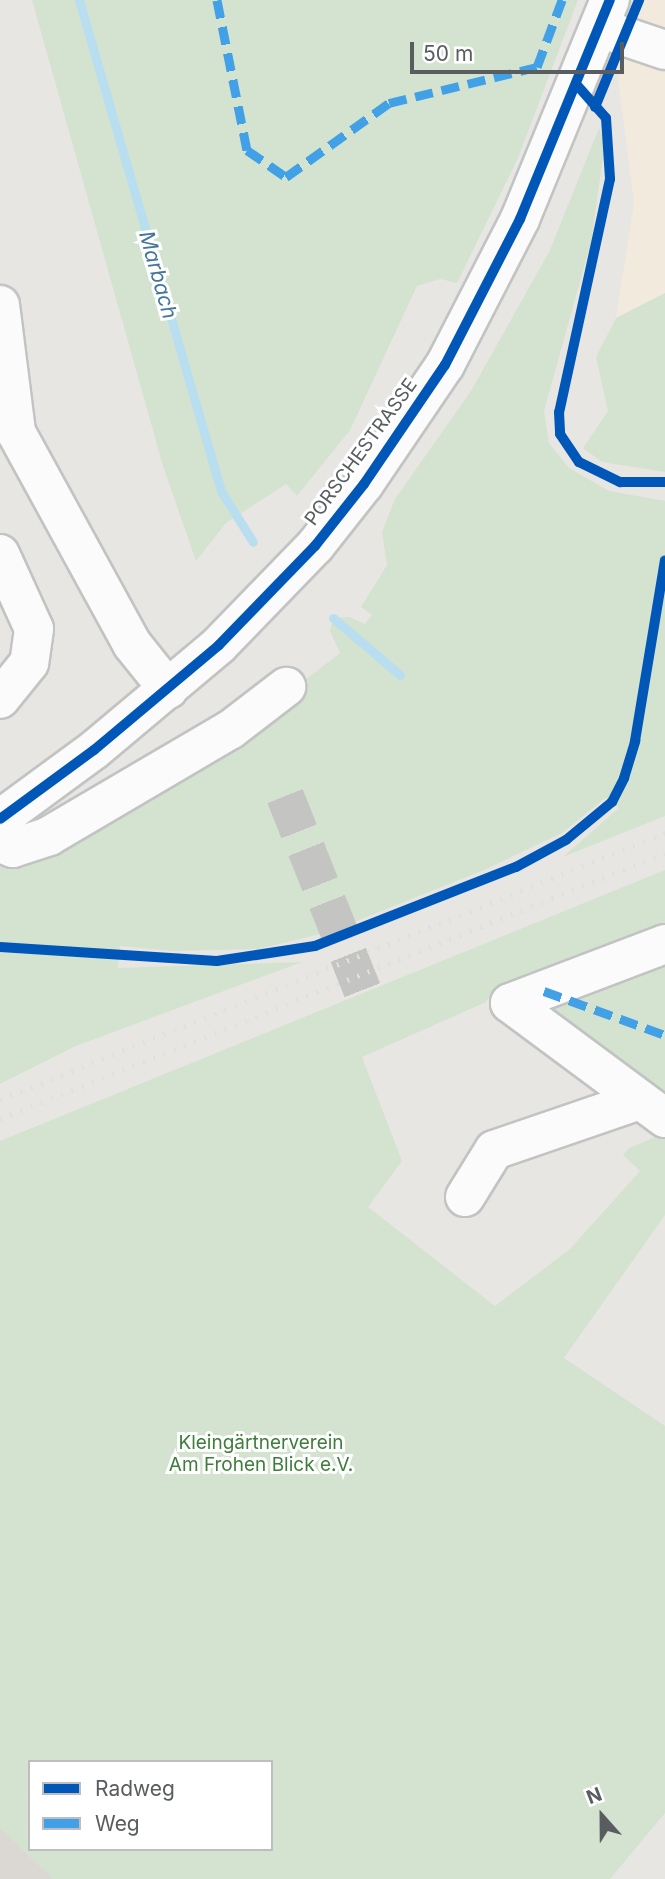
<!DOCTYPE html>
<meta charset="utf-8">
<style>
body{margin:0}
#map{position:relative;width:665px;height:1879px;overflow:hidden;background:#e8e6e3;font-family:Inter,sans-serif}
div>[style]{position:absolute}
.commercial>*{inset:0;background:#f2eadc}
.education>*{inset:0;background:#dbd8d3}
.green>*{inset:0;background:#d3e3cf}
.stream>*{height:9px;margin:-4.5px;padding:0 4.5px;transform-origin:4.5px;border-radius:4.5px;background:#b9def0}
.minor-tunnel>*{height:38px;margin-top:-19px;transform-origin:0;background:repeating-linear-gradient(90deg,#c4c4c2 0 38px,transparent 0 57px)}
.roads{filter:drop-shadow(2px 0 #c2c3c3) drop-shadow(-2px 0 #c2c3c3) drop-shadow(0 2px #c2c3c3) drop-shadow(0 -2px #c2c3c3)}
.minor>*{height:38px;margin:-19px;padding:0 19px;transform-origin:19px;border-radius:19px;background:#fcfbfb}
.rail>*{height:5px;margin-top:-2.5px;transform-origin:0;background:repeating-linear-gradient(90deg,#e0e0e0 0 2px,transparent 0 11px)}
.quiet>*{height:9px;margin-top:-4.5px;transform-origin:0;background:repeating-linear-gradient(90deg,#42a1e6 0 18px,transparent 0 27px)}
.cycleway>*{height:10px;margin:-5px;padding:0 5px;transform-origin:5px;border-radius:5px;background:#0057b8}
span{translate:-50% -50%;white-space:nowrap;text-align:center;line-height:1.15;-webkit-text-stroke:6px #fff;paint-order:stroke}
.street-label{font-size:19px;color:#595d60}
.park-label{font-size:19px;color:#3e7d3b}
.water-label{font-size:21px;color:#42769d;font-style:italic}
.legend{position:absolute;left:28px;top:1760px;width:245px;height:91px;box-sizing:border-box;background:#fff;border:2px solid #bdbebf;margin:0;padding:9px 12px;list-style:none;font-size:21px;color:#595d60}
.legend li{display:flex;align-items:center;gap:14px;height:35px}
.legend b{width:35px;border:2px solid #bdbebf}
.north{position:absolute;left:567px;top:1781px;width:70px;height:70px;-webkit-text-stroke:5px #fff;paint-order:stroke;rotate:339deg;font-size:19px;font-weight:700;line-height:28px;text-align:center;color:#595d60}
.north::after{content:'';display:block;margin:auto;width:24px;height:32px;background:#595d60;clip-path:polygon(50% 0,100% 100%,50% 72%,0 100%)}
.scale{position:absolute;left:410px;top:42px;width:214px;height:32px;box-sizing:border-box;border:4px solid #595d60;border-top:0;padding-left:9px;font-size:21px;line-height:24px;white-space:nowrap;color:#595d60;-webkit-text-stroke:5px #fff;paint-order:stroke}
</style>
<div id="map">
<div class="commercial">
<i style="clip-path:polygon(635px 0,665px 0,665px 293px,616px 318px,634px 203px,618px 77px)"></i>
</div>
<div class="education">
<i style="clip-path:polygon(0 1828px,38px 1861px,53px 1879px,0 1879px)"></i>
</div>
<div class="green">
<i style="clip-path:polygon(32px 0,578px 0,518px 158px,457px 283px,440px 279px,417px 286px,350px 430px,297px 496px,286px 484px,226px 523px,196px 561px,163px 466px)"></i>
<i style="clip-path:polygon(599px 128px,605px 143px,591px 242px,544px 411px,549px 443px,569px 468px,609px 491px,665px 501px,665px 816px,563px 857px,619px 808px,605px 798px,562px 833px,484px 870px,329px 932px,258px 949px,173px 951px,120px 946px,118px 968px,302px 962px,76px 1046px,0 1084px,0 867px,23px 868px,296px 687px,340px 653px,330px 631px,333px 618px,350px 617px,365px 624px,372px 615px,361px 607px,387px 565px,382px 532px,395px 499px,471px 391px,549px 252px)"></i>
<i style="clip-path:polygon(665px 293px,665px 472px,602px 462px,583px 448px,608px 411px,596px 357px,616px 318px)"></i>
<i style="clip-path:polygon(evenodd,665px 870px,665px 954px,650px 936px,491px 993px,486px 1002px,362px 1057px,402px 1161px,368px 1207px,495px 1306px,570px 1249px,640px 1171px,623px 1155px,629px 1148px,665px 1133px,665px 1215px,564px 1358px,665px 1426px,665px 1813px,610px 1879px,53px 1879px,0 1828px,0 1141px,665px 870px,30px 1762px,271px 1762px,271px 1849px,30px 1849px,30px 1762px)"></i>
<i style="clip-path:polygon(665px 956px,665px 1103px,551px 1015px,553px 1006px)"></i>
</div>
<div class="stream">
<i style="left:79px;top:0;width:511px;rotate:73.87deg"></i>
<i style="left:221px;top:491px;width:60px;rotate:57.9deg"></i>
<i style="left:333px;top:618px;width:88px;rotate:40.4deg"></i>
</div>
<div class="minor-tunnel">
<i style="left:285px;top:796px;width:225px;rotate:68.3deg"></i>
</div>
<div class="roads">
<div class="minor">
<i style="left:600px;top:28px;width:69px;rotate:18.7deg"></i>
<i style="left:0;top:305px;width:128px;rotate:82.8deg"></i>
<i style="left:16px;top:432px;width:242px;rotate:61.3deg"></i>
<i style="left:132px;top:644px;width:58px;rotate:51.3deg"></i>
<i style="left:0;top:554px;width:82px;rotate:65.6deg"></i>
<i style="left:34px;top:629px;width:34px;rotate:98deg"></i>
<i style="left:29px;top:663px;width:46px;rotate:128.9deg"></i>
<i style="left:0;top:819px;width:117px;rotate:-36.3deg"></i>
<i style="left:94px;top:750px;width:163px;rotate:-40deg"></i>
<i style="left:219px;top:645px;width:138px;rotate:-45.9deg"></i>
<i style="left:315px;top:546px;width:79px;rotate:-51.7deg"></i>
<i style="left:364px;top:484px;width:144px;rotate:-55.8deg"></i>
<i style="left:445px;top:365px;width:164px;rotate:-62.8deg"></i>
<i style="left:520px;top:219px;width:237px;rotate:-67.7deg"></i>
<i style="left:0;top:843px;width:14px;rotate:21deg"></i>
<i style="left:13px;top:848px;width:38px;rotate:-18deg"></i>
<i style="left:49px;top:836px;width:210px;rotate:-30.4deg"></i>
<i style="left:230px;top:730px;width:71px;rotate:-37.5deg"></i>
<i style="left:510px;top:1003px;width:193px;rotate:36.6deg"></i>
<i style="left:510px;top:1003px;width:166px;rotate:-20.8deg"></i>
<i style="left:465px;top:1197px;width:55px;rotate:-58.3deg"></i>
<i style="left:494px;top:1150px;width:154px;rotate:-18.9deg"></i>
</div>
</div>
<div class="rail">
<i style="left:0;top:1100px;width:717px;rotate:-21.88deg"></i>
<i style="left:0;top:1119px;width:716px;rotate:-21.8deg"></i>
</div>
<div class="quiet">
<i style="left:217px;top:0;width:153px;rotate:78.7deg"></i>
<i style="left:247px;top:150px;width:47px;rotate:34.7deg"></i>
<i style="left:286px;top:177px;width:127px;rotate:-35.7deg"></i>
<i style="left:389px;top:103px;width:152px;rotate:-13.7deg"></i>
<i style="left:537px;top:67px;width:72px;rotate:-69.5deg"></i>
<i style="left:544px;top:991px;width:129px;rotate:20deg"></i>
</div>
<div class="cycleway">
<i style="left:576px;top:84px;width:45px;rotate:48.6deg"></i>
<i style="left:606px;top:118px;width:61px;rotate:86.2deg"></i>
<i style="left:610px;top:179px;width:239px;rotate:102.3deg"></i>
<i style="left:559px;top:412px;width:22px;rotate:87deg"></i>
<i style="left:560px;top:434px;width:34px;rotate:56deg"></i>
<i style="left:579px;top:462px;width:46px;rotate:26deg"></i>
<i style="left:620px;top:482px;width:45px"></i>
<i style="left:595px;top:107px;width:116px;rotate:-67.6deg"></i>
<i style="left:0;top:819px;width:117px;rotate:-36.3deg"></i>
<i style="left:94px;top:750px;width:163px;rotate:-40deg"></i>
<i style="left:219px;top:645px;width:138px;rotate:-45.9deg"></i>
<i style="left:315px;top:546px;width:79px;rotate:-51.7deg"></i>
<i style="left:364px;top:484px;width:144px;rotate:-55.8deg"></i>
<i style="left:445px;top:365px;width:164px;rotate:-62.8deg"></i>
<i style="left:520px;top:219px;width:237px;rotate:-67.7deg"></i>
<i style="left:0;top:947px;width:217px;rotate:3.7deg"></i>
<i style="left:217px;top:961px;width:99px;rotate:-8.7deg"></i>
<i style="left:315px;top:946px;width:216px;rotate:-21.5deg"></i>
<i style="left:516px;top:867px;width:57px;rotate:-28.4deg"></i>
<i style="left:566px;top:840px;width:60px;rotate:-39.6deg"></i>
<i style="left:612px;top:802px;width:27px;rotate:-63deg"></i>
<i style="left:624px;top:778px;width:39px;rotate:-73deg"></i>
<i style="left:635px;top:741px;width:183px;rotate:-80.6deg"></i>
</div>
<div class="street-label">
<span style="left:361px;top:452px;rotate:-54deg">PORSCHESTRASSE</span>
</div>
<div class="park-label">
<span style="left:261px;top:1454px">Kleingärtnerverein<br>Am Frohen Blick e.V.</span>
</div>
<div class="water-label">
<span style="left:158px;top:275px;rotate:74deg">Marbach</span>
</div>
<ul class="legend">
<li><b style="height:9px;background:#0057b8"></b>Radweg</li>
<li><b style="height:9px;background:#42a1e6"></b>Weg</li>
</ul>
<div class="north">N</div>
<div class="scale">50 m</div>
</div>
